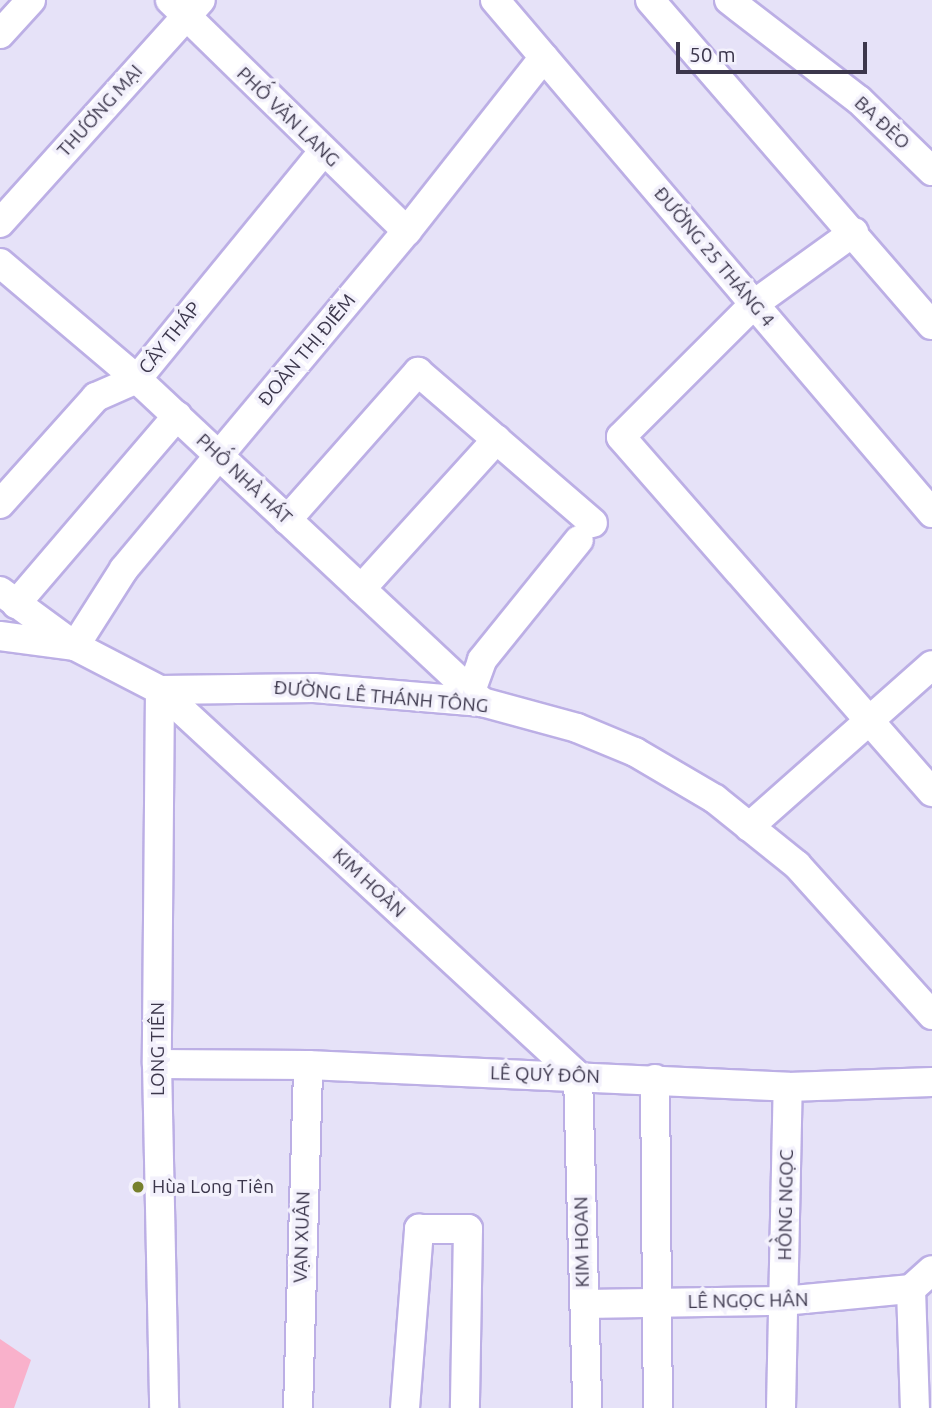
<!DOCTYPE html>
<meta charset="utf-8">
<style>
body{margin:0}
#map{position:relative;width:932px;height:1408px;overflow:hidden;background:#e6e2f8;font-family:Ubuntu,sans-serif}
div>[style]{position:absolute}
.green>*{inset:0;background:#f9b1cb}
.roads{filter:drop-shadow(2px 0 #bcafe5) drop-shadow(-2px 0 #bcafe5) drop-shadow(0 2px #bcafe5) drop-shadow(0 -2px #bcafe5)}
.minor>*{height:28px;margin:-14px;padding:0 14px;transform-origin:14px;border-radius:14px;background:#fff}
.dots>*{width:19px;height:19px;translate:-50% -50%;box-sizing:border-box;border:4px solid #f3f1fc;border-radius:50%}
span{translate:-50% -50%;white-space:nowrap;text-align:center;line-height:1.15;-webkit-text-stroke:7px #f3f1fc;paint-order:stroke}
.street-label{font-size:19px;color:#3c374c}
.poi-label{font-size:19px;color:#3c374c}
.left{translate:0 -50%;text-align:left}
.scale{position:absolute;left:676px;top:42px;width:191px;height:32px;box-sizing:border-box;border:4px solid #3c374c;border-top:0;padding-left:9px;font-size:21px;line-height:24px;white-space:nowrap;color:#3c374c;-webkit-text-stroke:5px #f3f1fc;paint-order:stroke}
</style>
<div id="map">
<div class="green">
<i style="clip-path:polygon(0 1339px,31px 1360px,14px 1408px,0 1408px)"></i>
</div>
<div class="roads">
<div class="minor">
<i style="left:170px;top:0;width:331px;rotate:44.3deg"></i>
<i style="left:495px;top:0;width:674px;rotate:49.57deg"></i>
<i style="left:650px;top:0;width:430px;rotate:49.1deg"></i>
<i style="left:729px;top:0;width:164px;rotate:37.6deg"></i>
<i style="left:859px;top:100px;width:102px;rotate:44.2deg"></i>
<i style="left:0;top:34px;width:46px;rotate:-47.6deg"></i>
<i style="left:0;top:223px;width:300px;rotate:-48deg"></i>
<i style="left:854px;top:232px;width:123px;rotate:144.2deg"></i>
<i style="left:754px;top:304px;width:188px;rotate:135deg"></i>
<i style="left:621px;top:437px;width:472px;rotate:48.8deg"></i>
<i style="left:0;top:263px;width:180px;rotate:40.3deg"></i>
<i style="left:137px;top:379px;width:473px;rotate:43.1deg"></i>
<i style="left:0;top:504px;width:144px;rotate:-48.1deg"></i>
<i style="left:96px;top:397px;width:45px;rotate:-23.7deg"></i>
<i style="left:137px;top:379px;width:293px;rotate:-50.7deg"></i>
<i style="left:287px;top:520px;width:198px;rotate:-48.5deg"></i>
<i style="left:418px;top:372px;width:231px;rotate:40.8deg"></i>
<i style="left:361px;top:589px;width:202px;rotate:-47.8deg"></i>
<i style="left:0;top:591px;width:93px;rotate:36.3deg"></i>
<i style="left:75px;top:646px;width:96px;rotate:27.4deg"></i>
<i style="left:160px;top:690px;width:154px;rotate:-0.7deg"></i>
<i style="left:314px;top:688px;width:169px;rotate:4.8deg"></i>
<i style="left:482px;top:702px;width:98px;rotate:15.3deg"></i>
<i style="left:577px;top:728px;width:63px;rotate:22.5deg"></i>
<i style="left:635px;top:752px;width:93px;rotate:30.4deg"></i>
<i style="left:715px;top:799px;width:105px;rotate:38.8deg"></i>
<i style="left:797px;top:865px;width:202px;rotate:48deg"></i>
<i style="left:16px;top:604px;width:248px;rotate:-49.4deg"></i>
<i style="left:0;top:636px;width:76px;rotate:7.6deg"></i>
<i style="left:75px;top:646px;width:91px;rotate:-57.5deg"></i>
<i style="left:124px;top:569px;width:441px;rotate:-50.1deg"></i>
<i style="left:407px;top:231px;width:221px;rotate:-51.8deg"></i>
<i style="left:160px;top:690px;width:569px;rotate:42.72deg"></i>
<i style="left:578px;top:1076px;width:332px;rotate:88.4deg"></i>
<i style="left:160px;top:690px;width:374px;rotate:90.5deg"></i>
<i style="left:157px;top:1064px;width:344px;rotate:88.8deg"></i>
<i style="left:471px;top:691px;width:33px;rotate:-70deg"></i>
<i style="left:482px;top:660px;width:154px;rotate:-51.1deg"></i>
<i style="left:749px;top:827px;width:244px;rotate:-41.5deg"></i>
<i style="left:157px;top:1064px;width:151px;rotate:0.4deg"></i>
<i style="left:308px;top:1065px;width:481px;rotate:2.6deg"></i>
<i style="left:788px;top:1087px;width:144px;rotate:-2deg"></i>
<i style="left:655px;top:1079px;width:329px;rotate:89.5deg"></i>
<i style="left:911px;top:1289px;width:119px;rotate:88.1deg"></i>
<i style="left:911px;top:1289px;width:28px;rotate:-42deg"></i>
<i style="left:584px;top:1304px;width:199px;rotate:-0.9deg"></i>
<i style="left:783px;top:1301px;width:129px;rotate:-5.4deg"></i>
<i style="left:298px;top:1408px;width:343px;rotate:-88.3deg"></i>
<i style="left:405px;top:1408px;width:180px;rotate:-85.5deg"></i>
<i style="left:419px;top:1229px;width:49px"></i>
<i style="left:468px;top:1229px;width:179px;rotate:91deg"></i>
<i style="left:781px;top:1408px;width:321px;rotate:-88.8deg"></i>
</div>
</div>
<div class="dots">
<i style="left:138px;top:1187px;background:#77812d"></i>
</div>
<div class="street-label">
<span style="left:100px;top:111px;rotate:-48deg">THƯƠNG MẠI</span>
<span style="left:288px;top:117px;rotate:44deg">PHỐ VĂN LANG</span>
<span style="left:882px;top:123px;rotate:43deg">BA ĐÈO</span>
<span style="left:714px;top:257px;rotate:50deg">ĐƯỜNG 25 THÁNG 4</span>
<span style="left:170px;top:338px;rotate:-51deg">CÂY THÁP</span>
<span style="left:307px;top:350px;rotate:-50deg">ĐOÀN THỊ ĐIỂM</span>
<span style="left:244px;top:479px;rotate:43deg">PHỐ NHÀ HÁT</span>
<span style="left:381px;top:697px;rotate:5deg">ĐƯỜNG LÊ THÁNH TÔNG</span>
<span style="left:369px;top:883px;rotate:43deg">KIM HOÀN</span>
<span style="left:158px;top:1049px;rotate:-90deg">LONG TIÊN</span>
<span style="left:545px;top:1075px;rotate:2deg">LÊ QUÝ ĐÔN</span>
<span style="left:786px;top:1205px;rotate:-89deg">HỒNG NGỌC</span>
<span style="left:302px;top:1237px;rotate:-88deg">VẠN XUÂN</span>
<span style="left:582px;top:1242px;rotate:-91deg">KIM HOAN</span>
<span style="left:748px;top:1301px;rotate:-1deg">LÊ NGỌC HÂN</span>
</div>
<div class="poi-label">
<span class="left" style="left:152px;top:1187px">Hùa Long Tiên</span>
</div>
<div class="scale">50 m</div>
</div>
